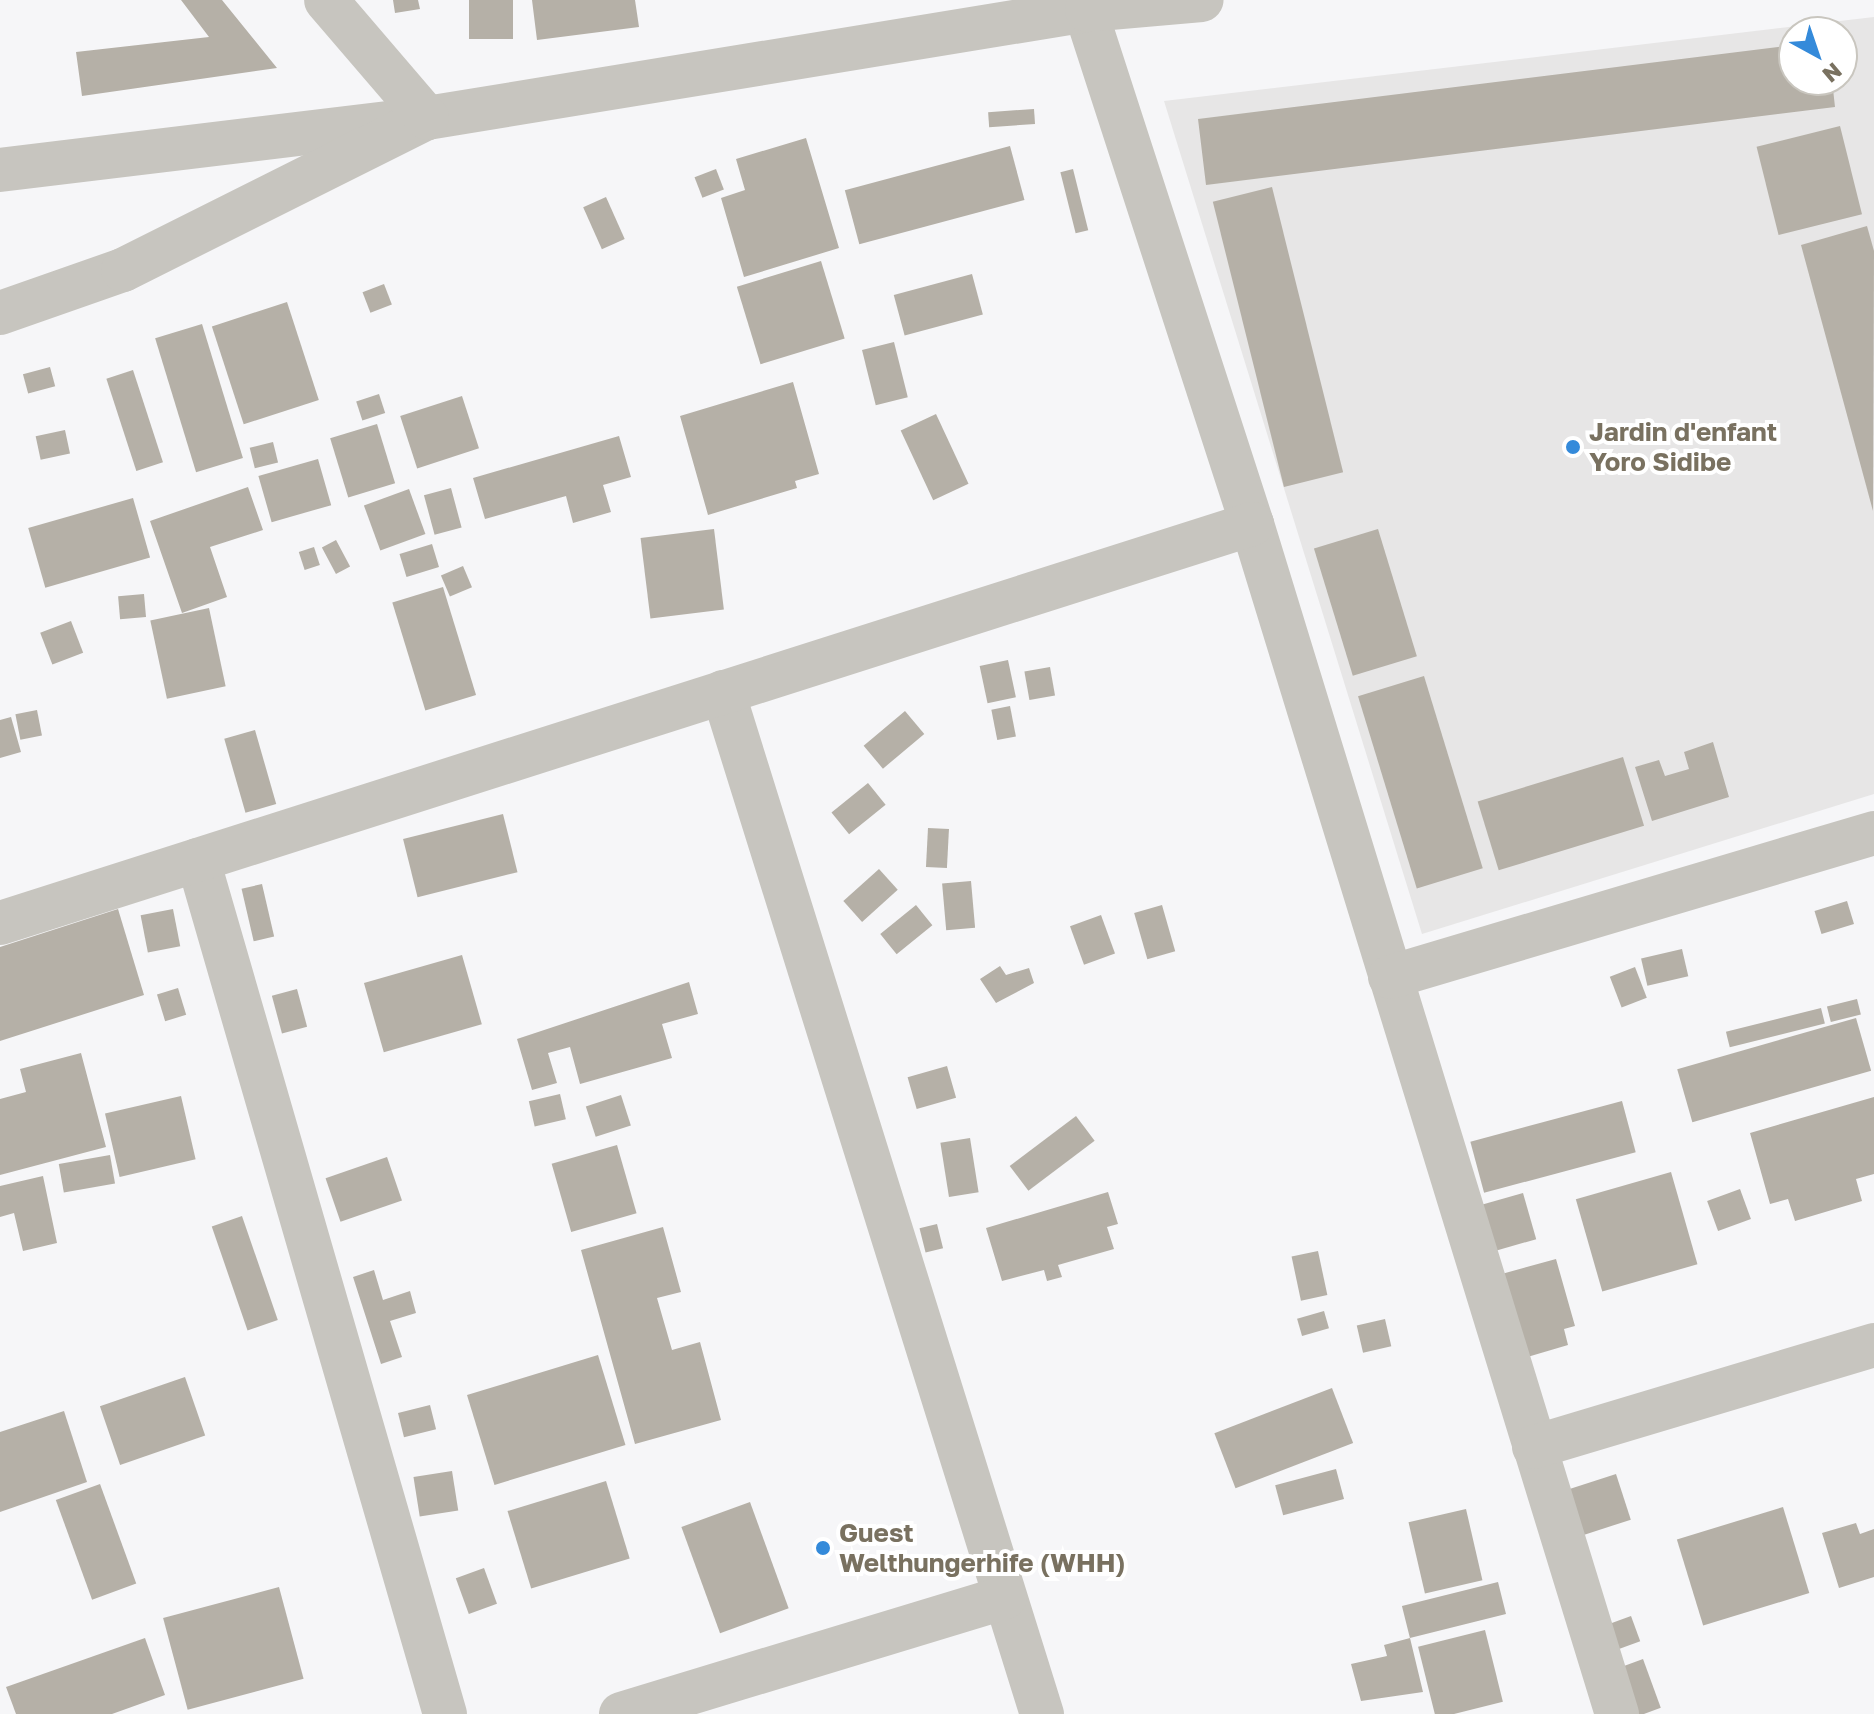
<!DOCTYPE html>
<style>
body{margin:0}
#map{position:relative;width:1874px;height:1714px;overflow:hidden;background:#f6f6f8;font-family:"Golos Text",sans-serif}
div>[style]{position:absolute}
.built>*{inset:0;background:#e7e6e6}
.building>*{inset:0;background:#b5b0a7;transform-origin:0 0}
.minor>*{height:44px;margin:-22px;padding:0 22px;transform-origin:22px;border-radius:22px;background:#c7c5bf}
.dots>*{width:22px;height:22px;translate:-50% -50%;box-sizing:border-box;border:4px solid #fff;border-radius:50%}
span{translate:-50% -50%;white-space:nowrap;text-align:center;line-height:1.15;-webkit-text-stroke:8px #fff;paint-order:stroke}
.poi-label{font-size:26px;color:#797160;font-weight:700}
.left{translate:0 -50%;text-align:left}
.north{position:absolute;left:1778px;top:16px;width:80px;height:80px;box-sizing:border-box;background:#fff;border:2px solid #c9c6bf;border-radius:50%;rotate:140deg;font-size:22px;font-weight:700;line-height:32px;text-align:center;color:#797160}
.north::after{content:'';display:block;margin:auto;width:28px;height:36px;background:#348ada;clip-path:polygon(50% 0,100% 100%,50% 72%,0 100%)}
</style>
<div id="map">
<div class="built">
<i style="clip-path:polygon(evenodd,1874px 17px,1874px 794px,1422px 934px,1164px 101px,1874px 17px,1794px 32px,1842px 32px,1842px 80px,1794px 80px,1794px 32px)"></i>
</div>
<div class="building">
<i style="clip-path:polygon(181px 0,222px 0,277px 68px,82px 96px,76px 52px,209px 37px)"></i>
<i style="clip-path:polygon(393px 0,418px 0,420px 9px,395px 13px)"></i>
<i style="left:469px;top:0;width:44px;height:39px"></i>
<i style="clip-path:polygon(532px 0,635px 0,639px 27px,537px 40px)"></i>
<i style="clip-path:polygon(1794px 45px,1794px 80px,1832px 80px,1835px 107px,1206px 185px,1198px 119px)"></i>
<i style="left:1034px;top:109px;width:15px;height:46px;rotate:86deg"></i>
<i style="left:1840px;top:126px;width:91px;height:86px;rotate:76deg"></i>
<i style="clip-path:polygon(806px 138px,839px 248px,744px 277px,721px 198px,745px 190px,736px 159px)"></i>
<i style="left:1010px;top:146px;width:56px;height:171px;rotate:75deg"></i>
<i style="left:716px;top:169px;width:22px;height:23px;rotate:69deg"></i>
<i style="left:1073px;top:169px;width:63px;height:13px;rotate:76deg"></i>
<i style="left:1272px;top:187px;width:294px;height:61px;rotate:76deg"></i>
<i style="left:606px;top:197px;width:46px;height:25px;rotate:66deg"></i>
<i style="clip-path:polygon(1867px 226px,1874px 251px,1873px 511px,1801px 245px)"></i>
<i style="left:821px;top:261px;width:81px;height:88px;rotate:73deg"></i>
<i style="left:972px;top:274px;width:42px;height:81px;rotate:75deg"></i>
<i style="left:384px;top:284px;width:22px;height:23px;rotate:69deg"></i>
<i style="left:287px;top:302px;width:103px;height:79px;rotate:72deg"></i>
<i style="left:202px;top:324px;width:140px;height:49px;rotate:73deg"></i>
<i style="left:894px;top:342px;width:57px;height:33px;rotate:76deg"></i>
<i style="left:50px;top:367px;width:20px;height:28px;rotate:75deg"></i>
<i style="left:133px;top:370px;width:97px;height:28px;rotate:72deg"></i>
<i style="clip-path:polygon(793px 382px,819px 474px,795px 481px,797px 488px,708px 515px,680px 416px)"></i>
<i style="left:379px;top:394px;width:20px;height:24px;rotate:72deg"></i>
<i style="left:462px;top:396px;width:55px;height:65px;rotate:72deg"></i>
<i style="left:936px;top:414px;width:77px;height:39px;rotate:65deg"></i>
<i style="left:377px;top:424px;width:62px;height:49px;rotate:73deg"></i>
<i style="left:65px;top:430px;width:24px;height:30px;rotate:78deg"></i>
<i style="clip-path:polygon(619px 436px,631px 477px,603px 485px,611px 512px,573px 523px,566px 496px,485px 519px,473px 478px)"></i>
<i style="left:273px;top:442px;width:21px;height:24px;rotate:76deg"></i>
<i style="left:318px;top:459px;width:48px;height:62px;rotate:74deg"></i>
<i style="clip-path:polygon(248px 487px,263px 530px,210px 547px,227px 597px,182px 613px,150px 521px)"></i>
<i style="left:451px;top:488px;width:41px;height:28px;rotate:75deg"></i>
<i style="left:409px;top:489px;width:48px;height:48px;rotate:70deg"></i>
<i style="left:133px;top:498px;width:62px;height:109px;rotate:74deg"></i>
<i style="left:714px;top:529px;width:81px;height:74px;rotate:83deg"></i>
<i style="left:1378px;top:529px;width:133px;height:67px;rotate:73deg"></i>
<i style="left:336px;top:540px;width:30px;height:16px;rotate:62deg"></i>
<i style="left:432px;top:544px;width:24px;height:34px;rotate:73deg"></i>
<i style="left:314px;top:547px;width:19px;height:16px;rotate:72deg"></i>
<i style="left:463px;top:566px;width:23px;height:24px;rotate:67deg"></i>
<i style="left:443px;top:587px;width:113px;height:53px;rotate:73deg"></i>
<i style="left:144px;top:594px;width:23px;height:26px;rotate:85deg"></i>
<i style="left:209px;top:608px;width:80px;height:60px;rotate:78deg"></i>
<i style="left:71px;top:621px;width:34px;height:33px;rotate:69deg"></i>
<i style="left:1008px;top:660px;width:38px;height:29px;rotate:78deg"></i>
<i style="left:1050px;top:667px;width:29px;height:26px;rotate:80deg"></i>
<i style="left:1424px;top:676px;width:201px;height:69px;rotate:73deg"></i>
<i style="left:1010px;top:706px;width:31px;height:19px;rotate:79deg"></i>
<i style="left:37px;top:710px;width:26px;height:22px;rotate:79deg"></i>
<i style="left:905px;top:711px;width:30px;height:54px;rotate:50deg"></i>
<i style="clip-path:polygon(11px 717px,21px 752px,0 758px,0 720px)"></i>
<i style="left:255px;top:730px;width:77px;height:32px;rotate:74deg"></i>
<i style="clip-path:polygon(1713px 742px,1729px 797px,1652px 821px,1635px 767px,1659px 760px,1665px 776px,1689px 769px,1684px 752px)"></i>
<i style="left:1623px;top:757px;width:72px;height:152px;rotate:73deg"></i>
<i style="left:868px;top:783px;width:28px;height:47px;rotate:51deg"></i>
<i style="left:503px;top:814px;width:60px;height:103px;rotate:76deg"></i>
<i style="left:928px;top:828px;width:21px;height:39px;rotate:3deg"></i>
<i style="left:879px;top:869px;width:28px;height:48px;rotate:48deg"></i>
<i style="left:971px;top:881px;width:47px;height:29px;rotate:85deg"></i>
<i style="left:262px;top:884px;width:54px;height:21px;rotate:77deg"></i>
<i style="left:1847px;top:901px;width:24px;height:34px;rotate:73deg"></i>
<i style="left:916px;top:905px;width:26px;height:46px;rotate:51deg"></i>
<i style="left:1162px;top:905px;width:48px;height:29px;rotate:74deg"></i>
<i style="clip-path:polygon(118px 909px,144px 995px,0 1041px,0 947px)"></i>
<i style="left:173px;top:909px;width:38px;height:33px;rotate:79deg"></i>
<i style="left:1101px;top:915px;width:41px;height:33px;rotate:70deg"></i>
<i style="left:1682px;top:949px;width:28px;height:42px;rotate:77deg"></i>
<i style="left:462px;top:955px;width:72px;height:102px;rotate:74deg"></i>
<i style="clip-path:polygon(1000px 966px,1006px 975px,1029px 968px,1034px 983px,996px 1003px,980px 979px)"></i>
<i style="left:1635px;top:967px;width:33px;height:27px;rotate:69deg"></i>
<i style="clip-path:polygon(689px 982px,698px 1014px,662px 1024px,672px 1058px,580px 1084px,570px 1047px,548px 1053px,557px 1083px,532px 1090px,517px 1039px)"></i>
<i style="left:178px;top:988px;width:28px;height:22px;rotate:73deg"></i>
<i style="left:297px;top:989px;width:39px;height:26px;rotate:75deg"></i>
<i style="left:1857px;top:999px;width:16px;height:31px;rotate:76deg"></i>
<i style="left:1821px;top:1008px;width:16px;height:98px;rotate:76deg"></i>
<i style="left:1856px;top:1018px;width:55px;height:186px;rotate:74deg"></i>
<i style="clip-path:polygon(81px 1053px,106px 1147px,0 1175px,0 1099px,26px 1092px,20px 1069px)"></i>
<i style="left:947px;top:1066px;width:33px;height:41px;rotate:74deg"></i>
<i style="left:560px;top:1094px;width:26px;height:32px;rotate:77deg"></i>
<i style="left:621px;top:1095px;width:32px;height:37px;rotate:72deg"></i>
<i style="left:181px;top:1096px;width:65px;height:78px;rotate:77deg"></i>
<i style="clip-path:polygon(1874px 1097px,1874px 1174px,1856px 1179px,1862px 1201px,1795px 1221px,1788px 1199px,1770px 1204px,1750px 1133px)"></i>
<i style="left:1622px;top:1101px;width:53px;height:157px;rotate:75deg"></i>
<i style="left:1076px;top:1116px;width:31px;height:83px;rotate:53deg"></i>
<i style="left:970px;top:1138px;width:55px;height:30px;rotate:81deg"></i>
<i style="left:617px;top:1145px;width:71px;height:68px;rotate:74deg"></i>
<i style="left:110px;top:1155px;width:29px;height:52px;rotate:80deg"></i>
<i style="left:387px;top:1157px;width:46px;height:65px;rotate:71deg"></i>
<i style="left:1671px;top:1172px;width:96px;height:99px;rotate:74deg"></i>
<i style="clip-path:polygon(43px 1176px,57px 1243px,23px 1251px,14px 1213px,0 1217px,0 1186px)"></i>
<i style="left:1740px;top:1189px;width:32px;height:35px;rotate:70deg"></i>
<i style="clip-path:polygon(1108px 1192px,1118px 1224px,1107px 1227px,1114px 1249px,1058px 1265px,1062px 1277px,1047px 1281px,1044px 1270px,1002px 1281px,986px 1228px)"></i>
<i style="left:1523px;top:1193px;width:48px;height:43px;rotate:74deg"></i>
<i style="left:242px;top:1216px;width:110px;height:32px;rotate:71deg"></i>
<i style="left:937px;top:1224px;width:25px;height:18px;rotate:76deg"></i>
<i style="clip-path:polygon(663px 1227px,681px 1292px,657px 1298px,672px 1350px,700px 1342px,721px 1420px,635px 1444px,581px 1250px)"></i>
<i style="left:1318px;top:1251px;width:45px;height:27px;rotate:78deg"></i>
<i style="clip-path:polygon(1556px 1259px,1575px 1326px,1564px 1329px,1568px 1345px,1521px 1359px,1498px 1275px)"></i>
<i style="clip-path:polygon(374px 1270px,383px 1300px,410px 1291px,416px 1313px,390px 1321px,402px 1357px,381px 1364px,353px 1277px)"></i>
<i style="left:1324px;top:1311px;width:18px;height:28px;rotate:74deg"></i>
<i style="left:1385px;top:1319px;width:28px;height:29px;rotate:77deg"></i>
<i style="left:598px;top:1355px;width:94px;height:137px;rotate:73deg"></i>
<i style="left:185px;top:1377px;width:62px;height:90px;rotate:71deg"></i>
<i style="left:1332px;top:1388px;width:59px;height:126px;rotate:69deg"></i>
<i style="left:430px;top:1405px;width:25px;height:33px;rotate:76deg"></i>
<i style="clip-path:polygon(64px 1411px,87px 1482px,0 1512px,0 1432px)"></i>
<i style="left:1336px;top:1469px;width:31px;height:63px;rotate:75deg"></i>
<i style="left:452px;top:1471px;width:40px;height:39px;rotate:81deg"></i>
<i style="left:1616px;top:1474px;width:48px;height:52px;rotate:72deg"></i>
<i style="left:606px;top:1481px;width:81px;height:103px;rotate:73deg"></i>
<i style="left:100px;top:1484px;width:106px;height:47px;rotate:70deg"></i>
<i style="left:750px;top:1502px;width:113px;height:73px;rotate:70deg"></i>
<i style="left:1783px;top:1507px;width:90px;height:111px;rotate:73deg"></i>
<i style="left:1466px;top:1509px;width:73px;height:59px;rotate:77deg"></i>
<i style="clip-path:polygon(1856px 1523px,1860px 1534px,1874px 1529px,1874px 1577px,1839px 1588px,1822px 1533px)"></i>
<i style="left:484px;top:1568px;width:38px;height:30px;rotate:70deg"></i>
<i style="left:1498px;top:1582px;width:33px;height:99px;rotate:76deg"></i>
<i style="left:279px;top:1587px;width:95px;height:120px;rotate:75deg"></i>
<i style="left:1631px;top:1616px;width:27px;height:27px;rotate:70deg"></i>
<i style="left:1485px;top:1630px;width:74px;height:69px;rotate:76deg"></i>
<i style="clip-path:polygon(145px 1638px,165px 1695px,112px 1714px,16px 1714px,6px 1687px)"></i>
<i style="clip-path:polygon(1410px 1638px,1423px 1692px,1361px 1701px,1351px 1664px,1387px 1656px,1384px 1645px)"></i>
<i style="left:1643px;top:1659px;width:52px;height:26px;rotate:70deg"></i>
</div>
<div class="minor">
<i style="left:1082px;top:0;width:551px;rotate:72.03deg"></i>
<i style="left:1252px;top:524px;width:1245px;rotate:72.95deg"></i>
<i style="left:0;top:170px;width:430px;rotate:-6.9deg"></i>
<i style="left:427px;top:118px;width:669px;rotate:-9.29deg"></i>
<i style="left:1087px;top:10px;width:115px;rotate:-5deg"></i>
<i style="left:0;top:313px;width:130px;rotate:-19.3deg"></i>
<i style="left:123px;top:270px;width:340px;rotate:-26.6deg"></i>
<i style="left:427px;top:118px;width:155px;rotate:-130.6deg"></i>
<i style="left:723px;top:692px;width:1071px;rotate:72.67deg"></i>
<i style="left:198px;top:860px;width:889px;rotate:73.87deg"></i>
<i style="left:0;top:923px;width:1314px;rotate:-17.68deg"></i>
<i style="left:1390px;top:977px;width:505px;rotate:-16.57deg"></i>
<i style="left:1534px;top:1447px;width:355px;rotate:-16.7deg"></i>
<i style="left:621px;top:1714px;width:401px;rotate:-16.9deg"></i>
</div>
<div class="dots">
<i style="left:1573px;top:447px;background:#348ada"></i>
<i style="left:823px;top:1548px;background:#348ada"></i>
</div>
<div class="poi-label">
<span class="left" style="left:1589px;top:447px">Jardin d'enfant<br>Yoro Sidibe</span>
<span class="left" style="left:839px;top:1548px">Guest<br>Welthungerhife (WHH)</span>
</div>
<div class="north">N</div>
</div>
